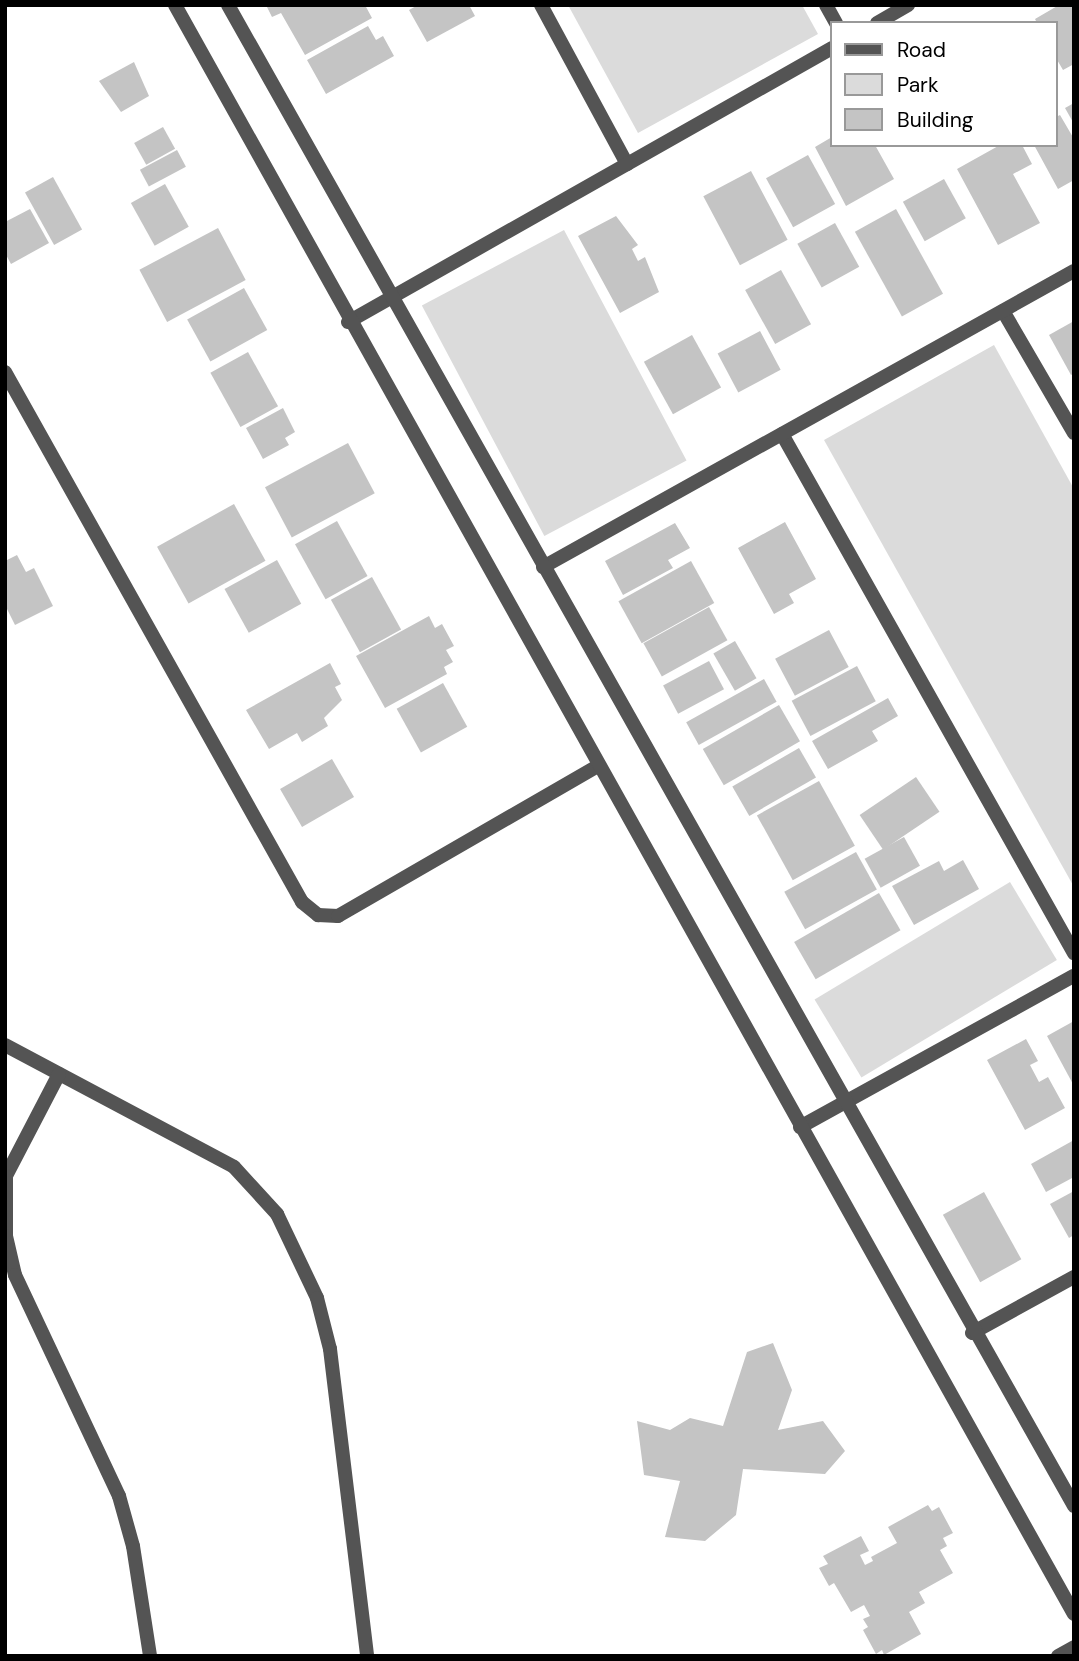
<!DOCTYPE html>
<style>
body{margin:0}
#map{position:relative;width:1079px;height:1661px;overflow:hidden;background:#fff;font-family:"DM Sans",sans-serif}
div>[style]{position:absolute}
.green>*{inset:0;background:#dbdbdb;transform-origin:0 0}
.building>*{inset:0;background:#c4c4c4;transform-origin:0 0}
.service>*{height:14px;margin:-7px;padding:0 7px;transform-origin:7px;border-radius:7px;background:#545454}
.minor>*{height:14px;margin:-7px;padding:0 7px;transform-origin:7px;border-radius:7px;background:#545454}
.tertiary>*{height:14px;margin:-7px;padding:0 7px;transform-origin:7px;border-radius:7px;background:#545454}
span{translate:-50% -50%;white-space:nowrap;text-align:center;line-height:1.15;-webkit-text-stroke:6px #fff;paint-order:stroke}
.frame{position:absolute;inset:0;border:7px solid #000;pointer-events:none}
.legend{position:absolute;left:830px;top:21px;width:228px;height:126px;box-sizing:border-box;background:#fff;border:2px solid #999;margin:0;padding:9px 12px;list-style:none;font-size:21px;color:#000}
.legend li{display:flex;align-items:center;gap:14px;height:35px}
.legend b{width:35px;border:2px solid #999}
</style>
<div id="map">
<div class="green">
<i style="clip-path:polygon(568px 5px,802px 5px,818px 34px,638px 133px)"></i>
<i style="left:564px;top:230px;width:261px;height:161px;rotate:62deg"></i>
<i style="clip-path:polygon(994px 345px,1074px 489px,1074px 887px,824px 440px)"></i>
<i style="left:1010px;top:882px;width:91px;height:228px;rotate:59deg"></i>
</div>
<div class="building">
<i style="clip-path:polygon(266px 5px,365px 5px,372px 18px,305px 55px,281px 13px,272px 17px)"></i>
<i style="clip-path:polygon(418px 5px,469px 5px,475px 16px,427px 42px,409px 10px)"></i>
<i style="clip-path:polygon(1059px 5px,1074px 5px,1074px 64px,1063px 70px,1056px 58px,1056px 23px,1037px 23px,1035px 19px)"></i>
<i style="clip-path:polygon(368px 26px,376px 40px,383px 36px,394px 56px,326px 94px,307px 60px)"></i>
<i style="clip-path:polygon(134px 62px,149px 96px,121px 112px,99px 81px)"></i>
<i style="clip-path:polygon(1074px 103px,1074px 124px,1065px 108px)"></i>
<i style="clip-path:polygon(1060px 115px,1074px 139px,1074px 180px,1058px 189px,1034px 145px,1056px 145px,1056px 117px)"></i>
<i style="left:163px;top:127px;width:25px;height:33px;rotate:61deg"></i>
<i style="clip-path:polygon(832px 137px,832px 145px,875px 145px,894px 179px,846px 206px,815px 147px)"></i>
<i style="clip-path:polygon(1000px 145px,1022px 145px,1032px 164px,1013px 174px,1040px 223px,998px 245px,957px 169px)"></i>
<i style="left:177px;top:150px;width:19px;height:42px;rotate:62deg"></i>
<i style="left:808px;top:155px;width:56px;height:48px;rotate:61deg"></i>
<i style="left:751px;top:171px;width:78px;height:54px;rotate:62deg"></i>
<i style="left:53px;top:177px;width:60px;height:32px;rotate:61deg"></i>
<i style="left:944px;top:179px;width:45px;height:47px;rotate:61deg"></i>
<i style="left:165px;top:184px;width:49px;height:39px;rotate:61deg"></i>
<i style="clip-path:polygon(30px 209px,49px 243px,11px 264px,5px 253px,5px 222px)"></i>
<i style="left:896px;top:209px;width:97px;height:47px;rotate:61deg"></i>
<i style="clip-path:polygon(616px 216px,638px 245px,632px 249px,638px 261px,645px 257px,659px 292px,620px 313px,578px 236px)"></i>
<i style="left:835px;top:223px;width:50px;height:43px;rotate:61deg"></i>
<i style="left:218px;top:228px;width:59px;height:89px;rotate:62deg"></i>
<i style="left:781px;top:270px;width:62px;height:41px;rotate:61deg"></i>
<i style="left:244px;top:288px;width:48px;height:65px;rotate:61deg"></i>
<i style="clip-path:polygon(1074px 321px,1074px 373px,1071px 375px,1049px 335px)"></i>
<i style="left:760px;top:331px;width:44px;height:48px;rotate:62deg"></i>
<i style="left:692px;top:335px;width:60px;height:55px;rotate:61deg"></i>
<i style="left:248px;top:352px;width:62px;height:43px;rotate:61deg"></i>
<i style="clip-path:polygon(283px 408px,295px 432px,285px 438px,289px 445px,263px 459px,246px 428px)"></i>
<i style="left:348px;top:443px;width:57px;height:94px;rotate:62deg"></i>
<i style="left:234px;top:504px;width:65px;height:88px;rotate:61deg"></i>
<i style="left:337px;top:521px;width:63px;height:48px;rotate:61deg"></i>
<i style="clip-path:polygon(785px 522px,816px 579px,789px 594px,794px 603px,774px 614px,738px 548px)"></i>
<i style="clip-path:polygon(675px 523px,690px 548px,668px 560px,673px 568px,623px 595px,605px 561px)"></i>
<i style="clip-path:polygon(17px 555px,26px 572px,34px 568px,53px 606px,15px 625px,5px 605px,5px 561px)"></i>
<i style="left:277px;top:560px;width:50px;height:60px;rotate:61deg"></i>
<i style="left:691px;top:561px;width:48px;height:83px;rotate:61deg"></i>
<i style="left:372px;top:577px;width:60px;height:47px;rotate:61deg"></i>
<i style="left:709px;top:607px;width:38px;height:75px;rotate:61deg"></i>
<i style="clip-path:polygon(429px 616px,435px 628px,442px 624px,454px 646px,446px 650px,453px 662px,444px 667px,447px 674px,385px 708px,356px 656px)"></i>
<i style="left:829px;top:630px;width:42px;height:61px;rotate:62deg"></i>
<i style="left:735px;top:641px;width:43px;height:25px;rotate:60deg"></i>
<i style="left:709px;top:661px;width:32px;height:52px;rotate:62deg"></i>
<i style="clip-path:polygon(330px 663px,341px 684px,335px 687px,342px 700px,324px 718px,328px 726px,302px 742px,297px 733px,269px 749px,246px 710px)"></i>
<i style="left:857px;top:666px;width:40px;height:74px;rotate:62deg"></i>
<i style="left:764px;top:679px;width:26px;height:89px;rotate:61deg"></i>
<i style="left:443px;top:683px;width:50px;height:53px;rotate:61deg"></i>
<i style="clip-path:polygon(888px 698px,898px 716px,872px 731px,878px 741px,828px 769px,812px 741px)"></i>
<i style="left:779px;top:705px;width:42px;height:88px;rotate:60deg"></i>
<i style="left:799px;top:748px;width:34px;height:77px;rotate:60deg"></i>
<i style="left:332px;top:759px;width:44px;height:60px;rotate:60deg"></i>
<i style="left:916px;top:777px;width:42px;height:68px;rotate:56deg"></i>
<i style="left:819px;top:781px;width:74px;height:71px;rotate:61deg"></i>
<i style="left:904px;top:837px;width:33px;height:45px;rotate:61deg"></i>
<i style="left:856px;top:852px;width:43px;height:82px;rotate:61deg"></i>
<i style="clip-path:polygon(963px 860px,979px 889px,914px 925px,892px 886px,939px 861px,944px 871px)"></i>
<i style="left:879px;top:893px;width:43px;height:98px;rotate:60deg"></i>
<i style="clip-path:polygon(1074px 1021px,1074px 1086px,1047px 1036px)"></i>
<i style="clip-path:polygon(1026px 1039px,1038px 1061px,1030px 1065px,1039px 1082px,1048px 1077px,1065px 1108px,1025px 1130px,987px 1060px)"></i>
<i style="clip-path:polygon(1074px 1140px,1074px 1177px,1046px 1192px,1031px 1164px)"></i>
<i style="clip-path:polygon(1074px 1191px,1074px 1235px,1069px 1238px,1050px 1204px)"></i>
<i style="left:984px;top:1192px;width:77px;height:47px;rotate:61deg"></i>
<i style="clip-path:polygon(773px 1343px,792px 1390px,778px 1430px,823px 1421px,845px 1451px,825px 1474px,743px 1469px,736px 1515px,705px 1541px,665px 1537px,680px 1481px,644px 1475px,637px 1421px,670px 1430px,690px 1418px,723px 1426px,747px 1352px)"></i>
<i style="clip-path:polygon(928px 1505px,932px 1511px,939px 1507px,953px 1533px,943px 1538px,947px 1546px,940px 1550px,953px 1573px,919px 1592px,925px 1603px,909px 1612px,921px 1634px,884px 1655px,882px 1650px,876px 1654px,863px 1630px,868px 1627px,863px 1619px,870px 1616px,864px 1605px,851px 1612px,834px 1583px,829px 1586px,819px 1568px,828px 1564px,823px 1556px,861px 1536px,869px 1551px,860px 1555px,865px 1565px,873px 1561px,871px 1557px,897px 1543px,888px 1527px)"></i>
</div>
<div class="service">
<i style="left:5px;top:1045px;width:259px;rotate:28deg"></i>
<i style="left:234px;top:1167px;width:64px;rotate:47.5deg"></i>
<i style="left:277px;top:1214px;width:93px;rotate:64.5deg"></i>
<i style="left:317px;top:1298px;width:53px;rotate:75.7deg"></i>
<i style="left:330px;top:1349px;width:309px;rotate:83.1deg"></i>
<i style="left:59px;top:1074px;width:115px;rotate:117.5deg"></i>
<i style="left:6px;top:1176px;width:60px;rotate:90deg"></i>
<i style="left:6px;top:1236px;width:40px;rotate:77deg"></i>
<i style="left:15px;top:1275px;width:244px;rotate:64.8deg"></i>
<i style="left:119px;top:1496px;width:52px;rotate:74.4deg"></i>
<i style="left:133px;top:1546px;width:111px;rotate:81.2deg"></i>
</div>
<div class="minor">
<i style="left:541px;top:5px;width:181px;rotate:61.6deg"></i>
<i style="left:826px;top:5px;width:21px;rotate:61deg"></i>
<i style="left:877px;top:23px;width:36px;rotate:-30deg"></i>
<i style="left:1003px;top:311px;width:141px;rotate:59.8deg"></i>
<i style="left:348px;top:322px;width:556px;rotate:-29.51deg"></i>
<i style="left:5px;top:372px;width:608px;rotate:60.73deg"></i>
<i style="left:302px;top:902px;width:21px;rotate:39deg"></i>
<i style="left:318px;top:915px;width:20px;rotate:3deg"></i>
<i style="left:338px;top:916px;width:300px;rotate:-30deg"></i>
<i style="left:782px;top:434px;width:596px;rotate:60.64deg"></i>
<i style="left:543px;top:567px;width:608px;rotate:-29.14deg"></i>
<i style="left:800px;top:1127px;width:313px;rotate:-28.9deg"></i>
<i style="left:972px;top:1333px;width:116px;rotate:-28.8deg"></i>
<i style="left:1058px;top:1656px;width:18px;rotate:-29deg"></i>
</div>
<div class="tertiary">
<i style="left:175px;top:5px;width:1843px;rotate:60.81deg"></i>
<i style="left:228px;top:5px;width:1723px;rotate:60.59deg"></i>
</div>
<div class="frame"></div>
<ul class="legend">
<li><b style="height:9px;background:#545454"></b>Road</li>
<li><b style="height:19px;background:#dbdbdb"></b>Park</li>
<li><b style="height:19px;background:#c4c4c4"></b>Building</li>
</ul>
</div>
